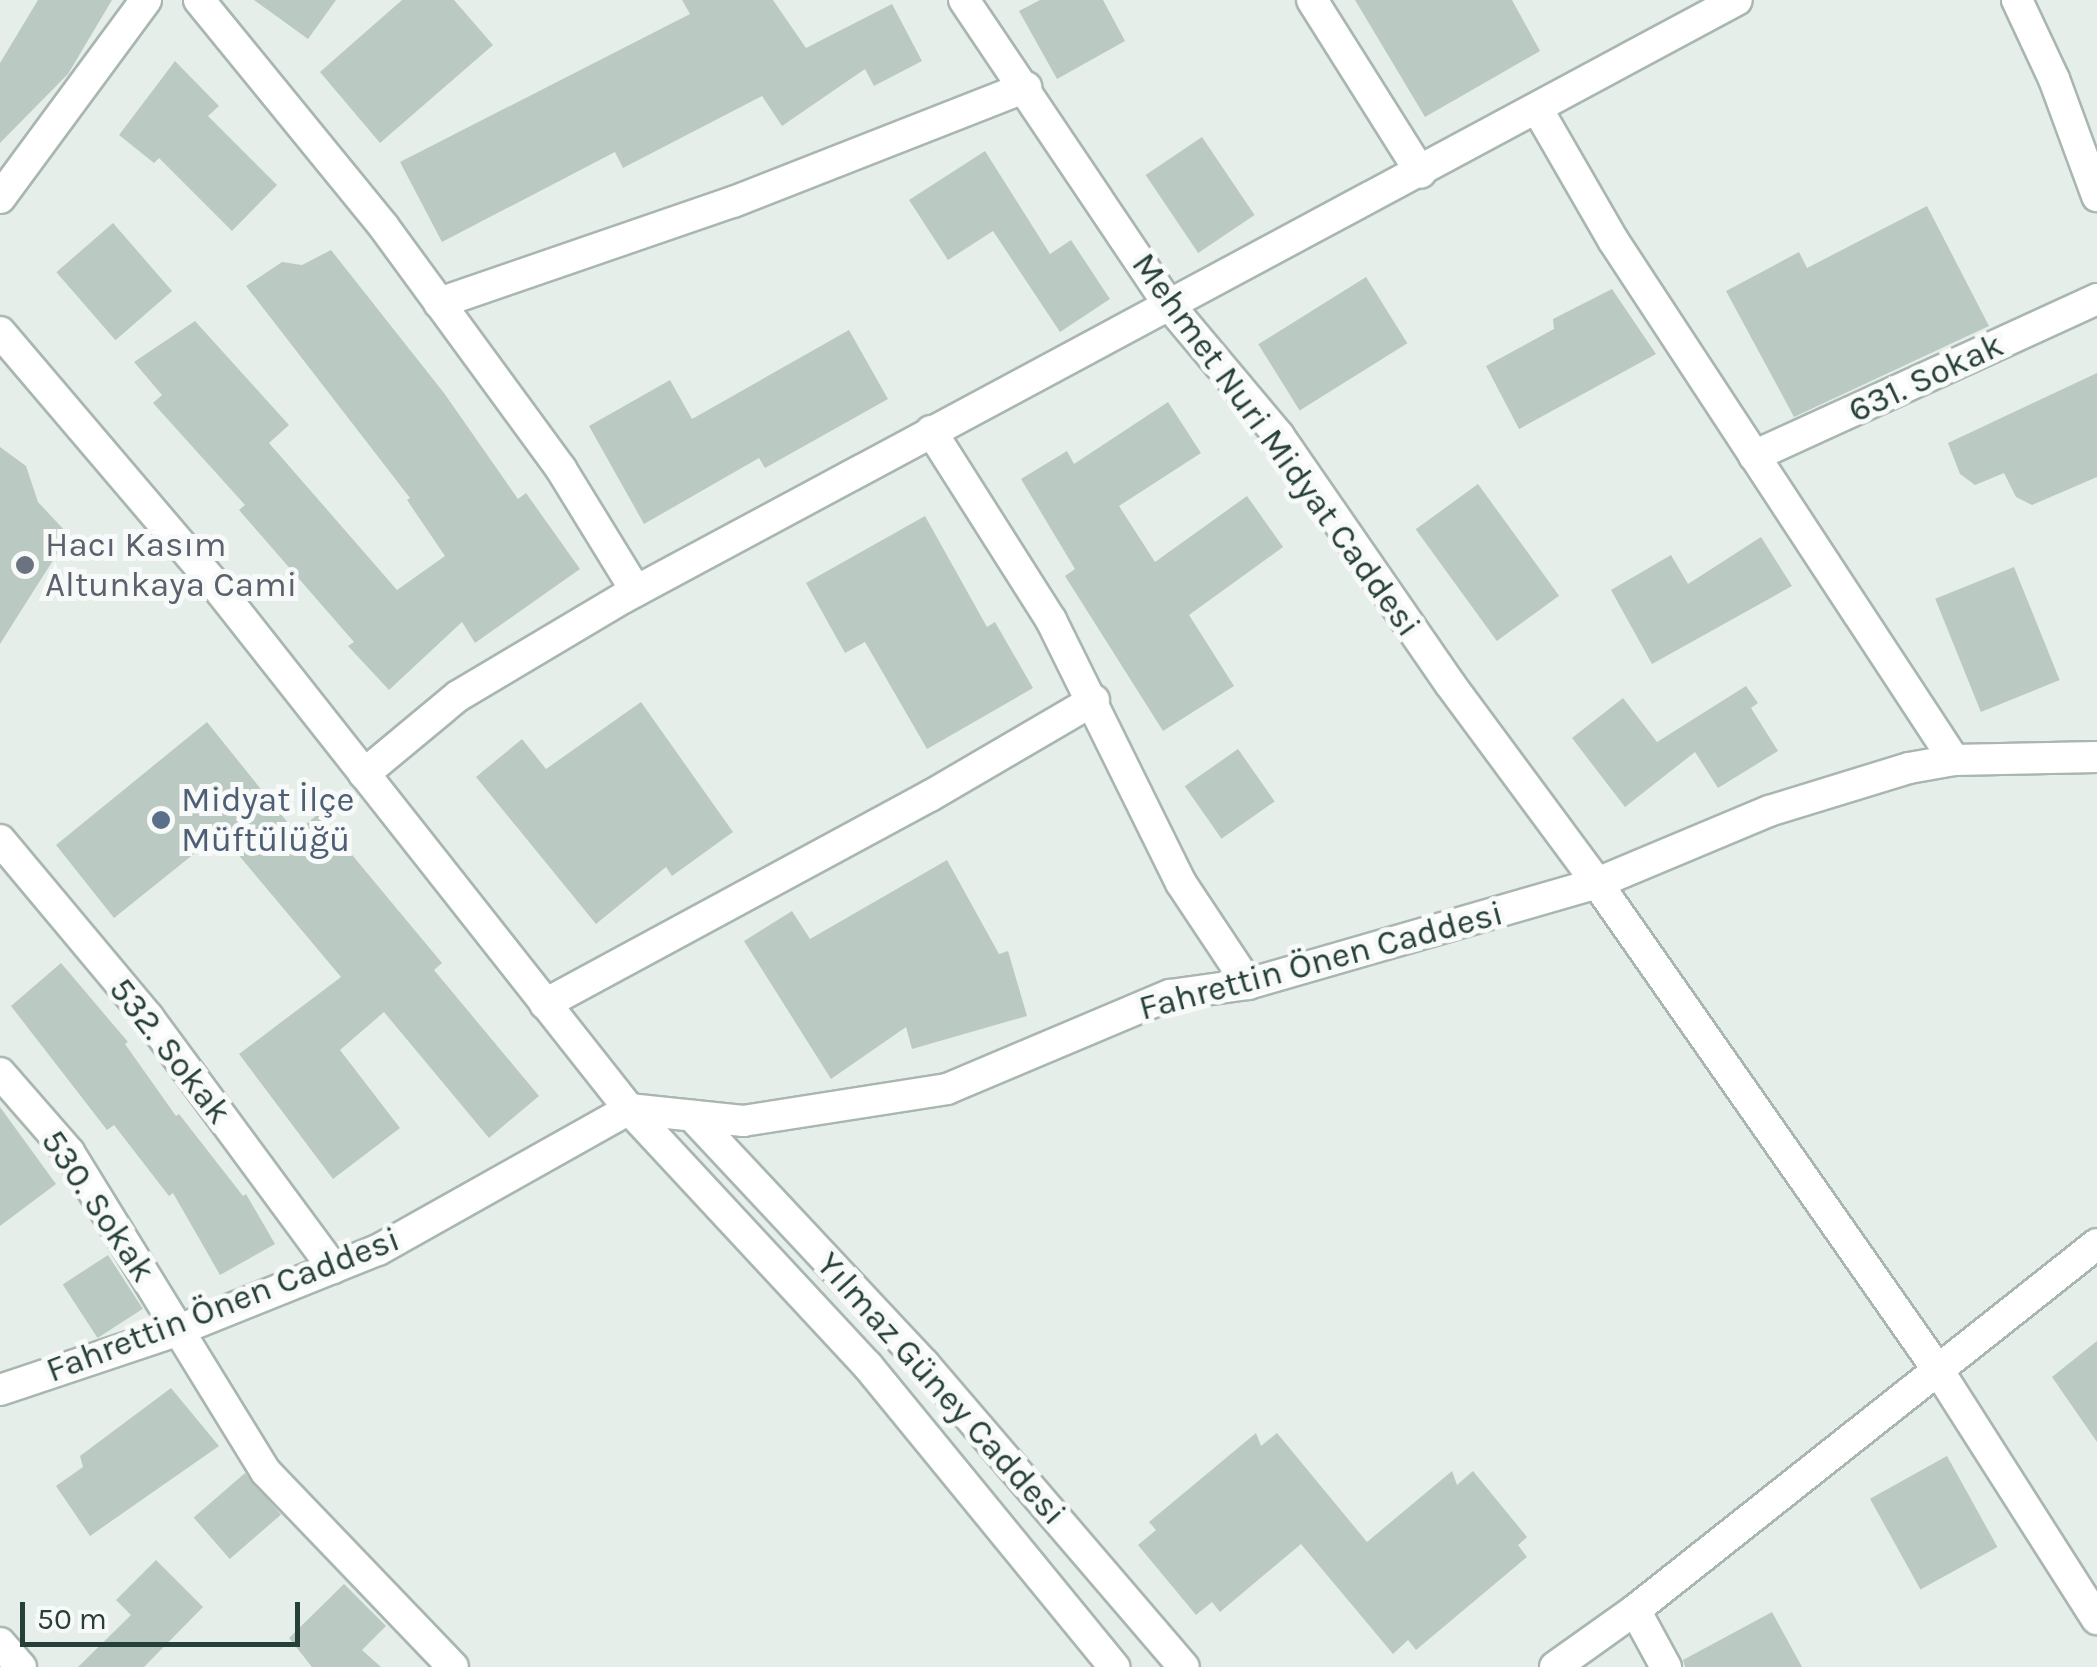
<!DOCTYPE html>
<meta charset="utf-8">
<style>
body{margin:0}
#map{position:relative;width:2097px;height:1667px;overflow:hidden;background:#e6eeea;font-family:Karla,sans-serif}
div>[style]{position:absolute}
.building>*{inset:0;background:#bbc9c3;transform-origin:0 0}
.roads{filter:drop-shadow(2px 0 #a9b6b1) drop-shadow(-2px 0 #a9b6b1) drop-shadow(0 2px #a9b6b1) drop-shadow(0 -2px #a9b6b1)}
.street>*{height:30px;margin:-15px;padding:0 15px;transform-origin:15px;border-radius:15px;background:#fff}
.secondary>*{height:30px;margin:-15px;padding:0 15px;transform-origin:15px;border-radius:15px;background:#fff}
.dots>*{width:28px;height:28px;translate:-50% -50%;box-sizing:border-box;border:5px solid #f7faf8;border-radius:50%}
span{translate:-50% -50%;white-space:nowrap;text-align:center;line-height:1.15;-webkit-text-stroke:10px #f7faf8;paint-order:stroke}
.street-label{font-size:35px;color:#263f38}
.worship-label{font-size:35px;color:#5b616d}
.left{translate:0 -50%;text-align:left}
.service-label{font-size:35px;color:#4e5e75}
.scale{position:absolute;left:20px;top:1602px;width:280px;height:45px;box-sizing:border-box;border:5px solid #263f38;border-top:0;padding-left:12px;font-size:30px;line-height:35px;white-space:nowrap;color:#263f38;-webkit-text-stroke:8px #f7faf8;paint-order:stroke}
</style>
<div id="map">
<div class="building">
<i style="clip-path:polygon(38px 0,112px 0,68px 74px,0 143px,0 63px)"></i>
<i style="clip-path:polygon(254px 0,336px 0,308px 39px)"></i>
<i style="clip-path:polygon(402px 0,454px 0,493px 45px,380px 143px,320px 72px)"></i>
<i style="clip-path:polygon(682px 0,773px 0,806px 48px,892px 4px,922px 61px,874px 86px,865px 69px,782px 126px,762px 96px,623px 168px,615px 152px,442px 242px,400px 162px,690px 14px)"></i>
<i style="clip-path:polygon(1040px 0,1103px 0,1125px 41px,1057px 79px,1019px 11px)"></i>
<i style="clip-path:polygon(1355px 0,1512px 0,1540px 51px,1425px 117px)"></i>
<i style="clip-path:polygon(175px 61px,219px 106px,208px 116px,277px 185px,232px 231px,159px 158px,154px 163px,119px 135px)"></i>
<i style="left:1202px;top:137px;width:94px;height:68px;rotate:56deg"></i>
<i style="clip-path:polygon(985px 151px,1050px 254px,1071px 240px,1110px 299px,1060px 332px,993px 231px,948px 260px,909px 200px)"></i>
<i style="clip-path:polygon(1927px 206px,1989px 326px,1794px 417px,1726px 291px,1799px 252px,1807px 268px)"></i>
<i style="left:113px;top:223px;width:90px;height:75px;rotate:49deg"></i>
<i style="clip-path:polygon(331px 250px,444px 393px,518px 499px,526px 493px,580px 569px,475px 643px,462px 622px,389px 690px,348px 646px,354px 642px,239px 510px,245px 505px,153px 403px,162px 395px,134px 362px,195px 321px,289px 425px,269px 443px,397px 590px,445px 556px,407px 500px,410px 498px,246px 286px,282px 262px,302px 265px)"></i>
<i style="left:1366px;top:277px;width:78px;height:127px;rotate:58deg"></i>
<i style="clip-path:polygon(1612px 289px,1656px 354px,1519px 429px,1486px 366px,1554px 329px,1553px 319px)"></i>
<i style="clip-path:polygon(849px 330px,888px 399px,765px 468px,759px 458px,644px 524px,589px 426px,670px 380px,692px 419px)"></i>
<i style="clip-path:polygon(2097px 373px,2097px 477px,2032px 505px,2016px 497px,2004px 473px,1975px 485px,1960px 474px,1948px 443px)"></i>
<i style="clip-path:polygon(1168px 402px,1201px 453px,1119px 506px,1155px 562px,1247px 496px,1283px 547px,1189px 615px,1234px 686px,1163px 731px,1065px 576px,1075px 569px,1021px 479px,1067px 451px,1074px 464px)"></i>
<i style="clip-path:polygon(0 447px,26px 466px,38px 502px,69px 535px,0 644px)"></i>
<i style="left:1478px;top:484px;width:138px;height:77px;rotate:54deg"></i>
<i style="clip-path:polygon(925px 516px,987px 627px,995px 622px,1033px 688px,927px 749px,865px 642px,845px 653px,806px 583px)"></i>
<i style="clip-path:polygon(1761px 537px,1792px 586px,1652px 664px,1611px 590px,1671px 555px,1688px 584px)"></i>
<i style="left:2014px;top:567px;width:122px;height:85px;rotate:68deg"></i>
<i style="clip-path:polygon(1746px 686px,1758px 703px,1751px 708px,1778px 751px,1718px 788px,1695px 752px,1625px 807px,1572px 738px,1623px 698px,1657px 742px)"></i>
<i style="clip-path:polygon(641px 702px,733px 832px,672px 876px,666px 867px,596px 924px,476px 777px,522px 739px,546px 769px)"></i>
<i style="clip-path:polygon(207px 722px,296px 833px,318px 814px,442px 963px,434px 970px,539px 1096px,489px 1138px,384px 1012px,340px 1050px,400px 1128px,333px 1179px,239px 1054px,341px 977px,220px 833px,114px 918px,56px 845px)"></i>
<i style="left:1238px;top:749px;width:64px;height:65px;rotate:55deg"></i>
<i style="clip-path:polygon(947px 860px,999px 954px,1008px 951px,1027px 1016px,912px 1049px,906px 1027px,831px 1079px,744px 941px,792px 911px,810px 939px)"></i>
<i style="clip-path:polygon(61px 963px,128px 1042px,125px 1044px,176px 1116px,179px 1114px,243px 1196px,246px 1194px,275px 1244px,220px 1275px,173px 1193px,169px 1196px,114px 1125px,107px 1130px,11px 1006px)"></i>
<i style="clip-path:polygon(0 1107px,56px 1184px,0 1226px)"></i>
<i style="left:108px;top:1255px;width:64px;height:54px;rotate:57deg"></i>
<i style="clip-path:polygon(2097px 1341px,2097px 1442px,2052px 1377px)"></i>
<i style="clip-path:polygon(171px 1388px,219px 1446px,90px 1536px,56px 1486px,83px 1467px,80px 1456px)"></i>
<i style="clip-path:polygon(1256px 1433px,1261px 1446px,1277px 1433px,1367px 1542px,1452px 1471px,1457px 1485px,1473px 1471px,1527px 1537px,1518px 1545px,1527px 1557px,1416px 1650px,1408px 1640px,1393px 1654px,1301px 1544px,1220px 1612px,1212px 1602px,1196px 1615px,1138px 1545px,1156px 1530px,1149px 1522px)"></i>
<i style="left:1947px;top:1456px;width:104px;height:88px;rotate:61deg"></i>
<i style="left:245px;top:1473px;width:55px;height:68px;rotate:49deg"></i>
<i style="clip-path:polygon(156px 1560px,203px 1607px,144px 1667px,78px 1667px,131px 1615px,116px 1600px)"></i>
<i style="clip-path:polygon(344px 1584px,386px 1626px,362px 1650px,381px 1667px,312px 1667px,289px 1638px)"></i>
<i style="clip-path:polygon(1772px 1612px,1802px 1667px,1685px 1667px,1683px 1660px)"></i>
</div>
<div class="roads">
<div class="street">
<i style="left:199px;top:0;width:293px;rotate:50.8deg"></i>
<i style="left:384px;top:227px;width:300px;rotate:53.8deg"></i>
<i style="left:561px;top:469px;width:143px;rotate:58.4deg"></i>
<i style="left:1312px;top:0;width:204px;rotate:57.8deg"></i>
<i style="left:1538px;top:110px;width:150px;rotate:60deg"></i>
<i style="left:1613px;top:240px;width:622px;rotate:56.74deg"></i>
<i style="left:439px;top:303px;width:311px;rotate:-19deg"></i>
<i style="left:733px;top:202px;width:315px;rotate:-21.4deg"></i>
<i style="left:0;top:332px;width:341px;rotate:49.6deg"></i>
<i style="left:221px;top:592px;width:659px;rotate:51.72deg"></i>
<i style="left:931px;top:431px;width:224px;rotate:57.6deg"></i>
<i style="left:1051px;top:620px;width:293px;rotate:63.7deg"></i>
<i style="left:1181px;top:883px;width:121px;rotate:56.4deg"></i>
<i style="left:1754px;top:456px;width:377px;rotate:-24.6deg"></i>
<i style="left:364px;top:774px;width:122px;rotate:-39.7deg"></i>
<i style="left:458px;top:696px;width:192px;rotate:-30.7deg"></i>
<i style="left:623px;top:598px;width:1264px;rotate:-28.23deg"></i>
<i style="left:0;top:840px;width:231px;rotate:50.1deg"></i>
<i style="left:148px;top:1017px;width:312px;rotate:53.6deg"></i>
<i style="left:1597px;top:883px;width:598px;rotate:55.01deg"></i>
<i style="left:1940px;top:1373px;width:292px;rotate:57.5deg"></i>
<i style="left:545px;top:1004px;width:438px;rotate:-28.4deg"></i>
<i style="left:930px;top:796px;width:190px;rotate:-30.3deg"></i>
<i style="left:0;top:1073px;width:105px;rotate:48.9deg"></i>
<i style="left:69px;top:1152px;width:376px;rotate:58.4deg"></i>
<i style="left:266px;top:1472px;width:270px;rotate:46.2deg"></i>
<i style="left:1635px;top:1610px;width:65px;rotate:61.5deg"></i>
<i style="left:0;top:1643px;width:32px;rotate:49deg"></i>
<i style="left:1555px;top:1667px;width:98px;rotate:-35.5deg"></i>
<i style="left:1635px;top:1610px;width:589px;rotate:-38.39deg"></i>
</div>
<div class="secondary">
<i style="left:964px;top:0;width:369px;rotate:56.1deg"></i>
<i style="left:1170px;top:306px;width:170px;rotate:50deg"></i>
<i style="left:1279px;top:436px;width:301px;rotate:55.4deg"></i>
<i style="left:1450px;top:684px;width:247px;rotate:53.5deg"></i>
<i style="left:2017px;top:0;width:87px;rotate:64.9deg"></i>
<i style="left:2054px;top:79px;width:125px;rotate:69.8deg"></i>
<i style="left:0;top:198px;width:246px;rotate:-53.6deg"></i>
<i style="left:629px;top:1109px;width:351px;rotate:47.1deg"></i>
<i style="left:868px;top:1366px;width:389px;rotate:50.7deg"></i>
<i style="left:692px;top:1116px;width:340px;rotate:46.9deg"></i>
<i style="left:924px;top:1364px;width:399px;rotate:49.4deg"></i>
<i style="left:0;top:1390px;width:186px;rotate:-18.5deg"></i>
<i style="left:176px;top:1331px;width:218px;rotate:-21.9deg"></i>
<i style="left:378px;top:1250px;width:288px;rotate:-29.3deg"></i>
<i style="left:629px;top:1109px;width:115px;rotate:6deg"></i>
<i style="left:743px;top:1121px;width:206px;rotate:-8.9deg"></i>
<i style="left:947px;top:1089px;width:242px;rotate:-22.9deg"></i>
<i style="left:1170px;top:995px;width:79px;rotate:-8deg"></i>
<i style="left:1248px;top:984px;width:363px;rotate:-16.1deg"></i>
<i style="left:1597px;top:883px;width:186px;rotate:-22.7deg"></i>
<i style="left:1769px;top:811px;width:146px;rotate:-17.1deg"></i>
<i style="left:1909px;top:768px;width:46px;rotate:-10.1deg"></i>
<i style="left:1954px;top:760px;width:143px;rotate:-1.2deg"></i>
</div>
</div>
<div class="dots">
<i style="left:25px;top:565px;background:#6b7280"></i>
<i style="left:161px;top:820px;background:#5c6f8a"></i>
</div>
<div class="street-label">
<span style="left:1926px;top:378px;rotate:-25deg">631. Sokak</span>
<span style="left:1276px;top:445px;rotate:54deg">Mehmet Nuri Midyat Caddesi</span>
<span style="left:1321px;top:961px;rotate:-15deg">Fahrettin Önen Caddesi</span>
<span style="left:170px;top:1051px;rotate:52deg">532. Sokak</span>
<span style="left:98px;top:1206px;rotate:56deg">530. Sokak</span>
<span style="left:223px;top:1305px;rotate:-21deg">Fahrettin Önen Caddesi</span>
<span style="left:941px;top:1389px;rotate:48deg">Yılmaz Güney Caddesi</span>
</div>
<div class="worship-label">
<span class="left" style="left:45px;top:565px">Hacı Kasım<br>Altunkaya Cami</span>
</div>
<div class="service-label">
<span class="left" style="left:181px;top:820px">Midyat İlçe<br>Müftülüğü</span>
</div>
<div class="scale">50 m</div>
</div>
